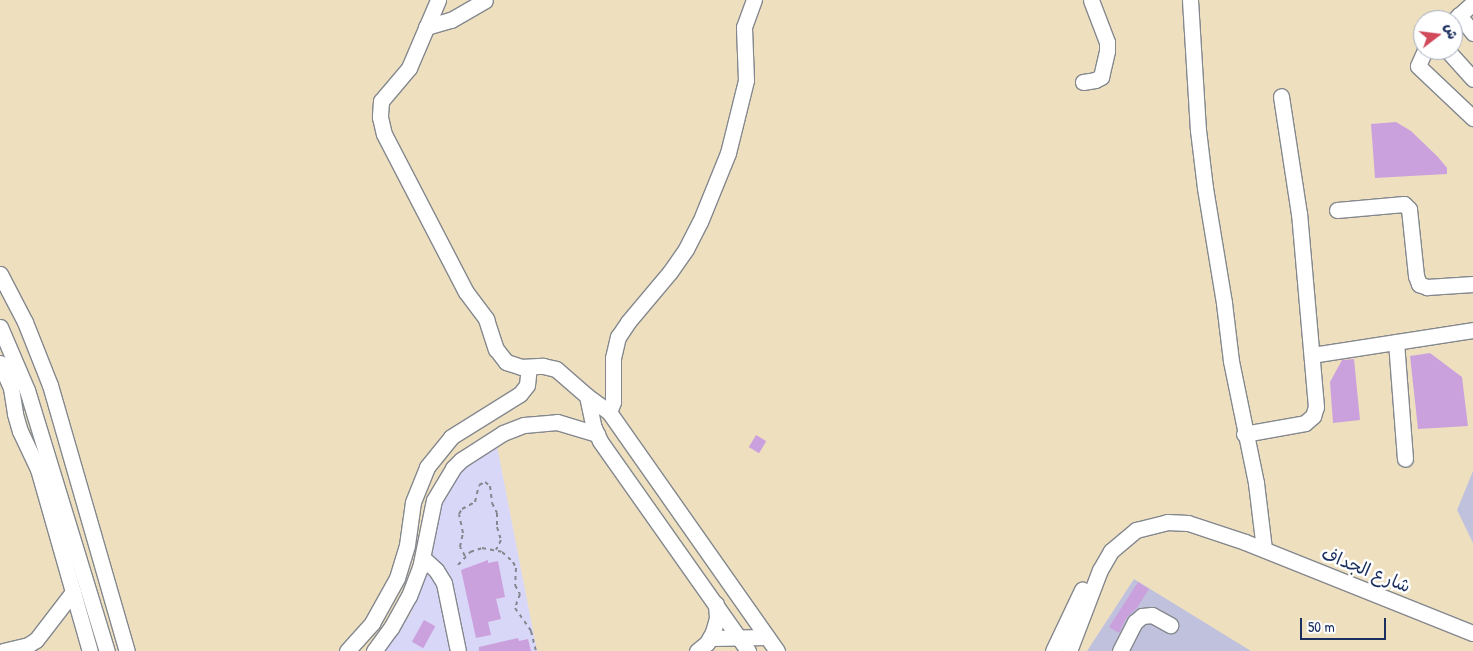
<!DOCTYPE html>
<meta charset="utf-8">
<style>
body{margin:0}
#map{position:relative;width:1473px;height:651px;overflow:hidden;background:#eee0bf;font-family:"Patrick Hand","Playpen Sans Arabic",sans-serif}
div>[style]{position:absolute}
.built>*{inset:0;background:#d9d7f8}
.industrial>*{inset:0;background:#c0c2dd}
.building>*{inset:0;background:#cba1dd;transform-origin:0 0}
.path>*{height:2px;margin-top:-1px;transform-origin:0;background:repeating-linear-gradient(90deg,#84888e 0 4px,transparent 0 8px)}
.roads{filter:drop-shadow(1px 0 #84888e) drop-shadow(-1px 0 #84888e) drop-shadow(0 1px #84888e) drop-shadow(0 -1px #84888e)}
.minor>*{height:15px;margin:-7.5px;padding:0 7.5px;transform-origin:7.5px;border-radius:7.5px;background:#fff}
span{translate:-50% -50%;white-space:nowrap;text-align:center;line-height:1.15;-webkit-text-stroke:5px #fff;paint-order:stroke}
.street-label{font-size:18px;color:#1b2f5e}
.north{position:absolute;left:1413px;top:10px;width:50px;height:50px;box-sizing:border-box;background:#fff;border:1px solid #a4acbf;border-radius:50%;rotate:75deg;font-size:14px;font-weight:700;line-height:20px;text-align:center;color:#1b2f5e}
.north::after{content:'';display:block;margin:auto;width:18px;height:22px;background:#d1495b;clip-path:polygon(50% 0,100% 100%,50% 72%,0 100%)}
.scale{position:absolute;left:1300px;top:618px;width:86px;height:22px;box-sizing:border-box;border:2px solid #1b2f5e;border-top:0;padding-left:6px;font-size:15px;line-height:18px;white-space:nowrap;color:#1b2f5e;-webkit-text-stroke:4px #fff;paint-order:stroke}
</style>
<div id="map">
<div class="built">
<i style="clip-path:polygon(497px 446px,537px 651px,382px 651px,410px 615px,426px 572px,436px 532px,442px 498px,449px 483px,463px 467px)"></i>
</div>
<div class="industrial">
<i style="clip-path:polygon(1473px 471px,1473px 543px,1457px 510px)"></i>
<i style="clip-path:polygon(1134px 579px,1251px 651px,1087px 651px)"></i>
</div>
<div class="building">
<i style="clip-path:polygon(1396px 122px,1411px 131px,1438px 157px,1447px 168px,1447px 174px,1375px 178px,1371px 124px)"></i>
<i style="clip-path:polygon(1430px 353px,1462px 377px,1468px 426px,1418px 429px,1410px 356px)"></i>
<i style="clip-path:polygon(1354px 359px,1360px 420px,1333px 423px,1330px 382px,1342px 360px)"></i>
<i style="left:756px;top:435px;width:12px;height:14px;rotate:31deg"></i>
<i style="clip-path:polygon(488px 560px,488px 563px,498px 561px,505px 597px,496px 599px,501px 619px,488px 622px,491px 635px,476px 638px,461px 570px)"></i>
<i style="clip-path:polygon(1138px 582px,1149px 589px,1137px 608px,1127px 617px,1119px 633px,1109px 627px)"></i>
<i style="left:424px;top:620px;width:13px;height:25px;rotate:29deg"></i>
<i style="clip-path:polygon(518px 638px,519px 641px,528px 639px,531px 651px,479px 651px,479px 647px)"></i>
</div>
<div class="path">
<i style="left:465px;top:556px;width:10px;rotate:-119deg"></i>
<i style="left:460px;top:547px;width:14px;rotate:-78deg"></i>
<i style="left:463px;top:533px;width:19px;rotate:-102deg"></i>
<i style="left:459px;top:514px;width:6px;rotate:-59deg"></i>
<i style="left:462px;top:509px;width:15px;rotate:-28deg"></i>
<i style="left:475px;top:502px;width:17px;rotate:-77deg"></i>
<i style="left:479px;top:485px;width:7px;rotate:-27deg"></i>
<i style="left:485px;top:482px;width:6px;rotate:39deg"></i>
<i style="left:490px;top:486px;width:17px;rotate:83deg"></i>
<i style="left:492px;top:503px;width:11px;rotate:63deg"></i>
<i style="left:497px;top:513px;width:14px;rotate:90deg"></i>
<i style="left:497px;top:527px;width:14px;rotate:73deg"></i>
<i style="left:501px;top:540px;width:11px;rotate:117deg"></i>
<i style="left:458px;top:565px;width:18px;rotate:-47deg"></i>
<i style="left:470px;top:552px;width:13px;rotate:-18deg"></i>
<i style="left:482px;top:548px;width:20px;rotate:11deg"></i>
<i style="left:502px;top:552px;width:15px;rotate:42deg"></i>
<i style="left:513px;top:562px;width:7px;rotate:63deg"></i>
<i style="left:516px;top:568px;width:17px;rotate:93deg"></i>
<i style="left:515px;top:585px;width:10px;rotate:61deg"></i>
<i style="left:520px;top:594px;width:15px;rotate:110deg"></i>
<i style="left:515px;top:608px;width:28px;rotate:55deg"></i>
<i style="left:531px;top:631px;width:21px;rotate:76deg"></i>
</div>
<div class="roads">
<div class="minor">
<i style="left:438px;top:0;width:74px;rotate:113.1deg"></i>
<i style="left:409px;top:68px;width:43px;rotate:130.3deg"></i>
<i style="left:381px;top:101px;width:16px;rotate:94deg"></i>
<i style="left:380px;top:117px;width:17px;rotate:77deg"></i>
<i style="left:384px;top:134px;width:178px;rotate:62.6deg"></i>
<i style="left:466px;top:292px;width:34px;rotate:53deg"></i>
<i style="left:486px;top:319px;width:32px;rotate:72deg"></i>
<i style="left:496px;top:349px;width:16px;rotate:52deg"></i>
<i style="left:506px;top:362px;width:16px;rotate:18deg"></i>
<i style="left:521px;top:367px;width:22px;rotate:-3deg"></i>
<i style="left:543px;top:366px;width:13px;rotate:13deg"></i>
<i style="left:556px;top:369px;width:41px;rotate:41.1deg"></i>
<i style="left:587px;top:396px;width:27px;rotate:36deg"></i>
<i style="left:609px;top:412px;width:292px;rotate:54.9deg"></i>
<i style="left:1190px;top:0;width:130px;rotate:86.5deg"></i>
<i style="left:1198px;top:130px;width:58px;rotate:83.1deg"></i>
<i style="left:1205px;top:188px;width:117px;rotate:80.6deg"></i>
<i style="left:1224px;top:303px;width:58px;rotate:83.1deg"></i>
<i style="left:1231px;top:361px;width:125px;rotate:78.4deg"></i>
<i style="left:1256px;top:483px;width:66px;rotate:83.1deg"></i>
<i style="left:1459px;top:15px;width:23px;rotate:52deg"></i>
<i style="left:1453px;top:21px;width:27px;rotate:-42deg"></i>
<i style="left:426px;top:27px;width:26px;rotate:-16deg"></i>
<i style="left:451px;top:20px;width:39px;rotate:-30deg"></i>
<i style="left:1425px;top:50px;width:17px;rotate:114deg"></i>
<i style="left:1418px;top:66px;width:76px;rotate:43.4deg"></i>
<i style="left:1447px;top:50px;width:39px;rotate:48deg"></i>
<i style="left:1083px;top:82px;width:12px;rotate:-9deg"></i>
<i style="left:1095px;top:80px;width:7px;rotate:-27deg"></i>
<i style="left:1101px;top:77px;width:27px;rotate:-77deg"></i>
<i style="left:1107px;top:51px;width:9px;rotate:-90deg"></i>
<i style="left:1107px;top:42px;width:45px;rotate:-110.9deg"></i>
<i style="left:1337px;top:210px;width:67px;rotate:-5.1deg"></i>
<i style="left:1404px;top:204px;width:7px;rotate:45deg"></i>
<i style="left:1409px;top:209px;width:67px;rotate:84deg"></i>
<i style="left:1416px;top:276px;width:9px;rotate:69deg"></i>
<i style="left:1419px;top:284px;width:9px;rotate:21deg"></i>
<i style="left:1427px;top:287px;width:46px;rotate:-3.7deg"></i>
<i style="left:0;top:274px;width:54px;rotate:62.5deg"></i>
<i style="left:25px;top:322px;width:68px;rotate:68.4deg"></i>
<i style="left:50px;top:385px;width:277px;rotate:73.9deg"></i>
<i style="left:0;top:327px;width:69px;rotate:66.8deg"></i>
<i style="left:27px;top:390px;width:273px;rotate:73deg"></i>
<i style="left:1396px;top:342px;width:117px;rotate:85.6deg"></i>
<i style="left:1312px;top:355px;width:163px;rotate:-8.8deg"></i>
<i style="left:0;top:363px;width:27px;rotate:66deg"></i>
<i style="left:11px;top:388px;width:26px;rotate:81deg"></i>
<i style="left:15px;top:414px;width:18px;rotate:74deg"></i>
<i style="left:20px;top:431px;width:42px;rotate:64.7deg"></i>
<i style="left:38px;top:469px;width:189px;rotate:74.1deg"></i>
<i style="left:587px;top:396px;width:33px;rotate:78deg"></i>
<i style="left:594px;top:428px;width:14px;rotate:65deg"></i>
<i style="left:600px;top:441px;width:257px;rotate:54.8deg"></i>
<i style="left:609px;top:412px;width:11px;rotate:-68deg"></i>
<i style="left:613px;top:402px;width:44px;rotate:-90deg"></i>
<i style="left:613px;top:358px;width:22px;rotate:-77deg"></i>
<i style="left:618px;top:337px;width:18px;rotate:-56deg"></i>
<i style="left:628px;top:322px;width:65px;rotate:-50deg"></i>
<i style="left:670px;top:272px;width:28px;rotate:-55deg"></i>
<i style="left:686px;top:249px;width:30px;rotate:-63deg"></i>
<i style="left:700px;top:222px;width:74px;rotate:-67.9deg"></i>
<i style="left:728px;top:153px;width:75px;rotate:-76.1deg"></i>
<i style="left:746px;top:80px;width:53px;rotate:-92.2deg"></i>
<i style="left:744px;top:27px;width:29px;rotate:-70deg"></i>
<i style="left:1244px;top:434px;width:62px;rotate:-10.2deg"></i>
<i style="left:1305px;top:423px;width:11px;rotate:-41deg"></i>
<i style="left:1313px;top:416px;width:9px;rotate:-72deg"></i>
<i style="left:1316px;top:407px;width:194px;rotate:-95deg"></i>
<i style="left:1299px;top:214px;width:119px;rotate:-98.7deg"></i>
<i style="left:423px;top:558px;width:18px;rotate:43deg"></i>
<i style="left:436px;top:570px;width:15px;rotate:58deg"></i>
<i style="left:444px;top:583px;width:69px;rotate:78.4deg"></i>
<i style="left:710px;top:638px;width:57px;rotate:-1deg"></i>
<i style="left:3px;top:651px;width:26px;rotate:-13deg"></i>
<i style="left:28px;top:645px;width:9px;rotate:-32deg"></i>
<i style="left:36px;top:640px;width:61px;rotate:-52.4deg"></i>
<i style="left:347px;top:651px;width:38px;rotate:-48deg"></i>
<i style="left:372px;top:623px;width:51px;rotate:-60.9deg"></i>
<i style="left:397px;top:578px;width:34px;rotate:-73deg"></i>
<i style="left:407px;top:545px;width:43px;rotate:-82.1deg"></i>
<i style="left:413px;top:502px;width:38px;rotate:-68deg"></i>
<i style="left:427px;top:467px;width:38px;rotate:-51deg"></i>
<i style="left:451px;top:437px;width:81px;rotate:-31.9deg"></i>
<i style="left:520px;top:394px;width:11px;rotate:-52deg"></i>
<i style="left:527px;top:385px;width:18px;rotate:-84deg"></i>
<i style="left:374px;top:651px;width:29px;rotate:-54deg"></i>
<i style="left:391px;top:628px;width:37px;rotate:-61deg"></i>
<i style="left:409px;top:596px;width:30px;rotate:-69deg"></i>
<i style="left:420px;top:568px;width:69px;rotate:-78.4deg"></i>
<i style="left:434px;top:500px;width:37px;rotate:-59deg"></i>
<i style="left:453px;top:468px;width:11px;rotate:-45deg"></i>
<i style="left:461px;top:460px;width:50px;rotate:-32.7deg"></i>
<i style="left:503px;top:433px;width:22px;rotate:-21deg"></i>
<i style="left:524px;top:425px;width:33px;rotate:-5deg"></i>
<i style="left:557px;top:422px;width:42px;rotate:16.7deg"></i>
<i style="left:697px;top:651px;width:13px;rotate:-39deg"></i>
<i style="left:707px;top:643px;width:13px;rotate:-61deg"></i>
<i style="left:713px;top:632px;width:15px;rotate:-74deg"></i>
<i style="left:717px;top:618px;width:14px;rotate:-94deg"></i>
<i style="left:1053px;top:651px;width:68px;rotate:-64.6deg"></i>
<i style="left:1069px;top:651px;width:87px;rotate:-69.1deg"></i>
<i style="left:1100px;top:570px;width:22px;rotate:-60deg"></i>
<i style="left:1111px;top:551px;width:33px;rotate:-40deg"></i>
<i style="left:1136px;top:530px;width:32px;rotate:-14deg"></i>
<i style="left:1167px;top:522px;width:21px;rotate:3deg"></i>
<i style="left:1188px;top:523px;width:60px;rotate:18.4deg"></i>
<i style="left:1245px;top:542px;width:245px;rotate:21.8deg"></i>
<i style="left:1120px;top:651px;width:33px;rotate:-63deg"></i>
<i style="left:1135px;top:622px;width:9px;rotate:-41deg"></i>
<i style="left:1142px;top:616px;width:10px;rotate:-6deg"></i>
<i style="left:1152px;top:615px;width:21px;rotate:29deg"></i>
</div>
</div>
<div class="street-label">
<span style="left:1366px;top:570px;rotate:22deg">شارع الجداف</span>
</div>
<div class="north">ش</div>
<div class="scale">50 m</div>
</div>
